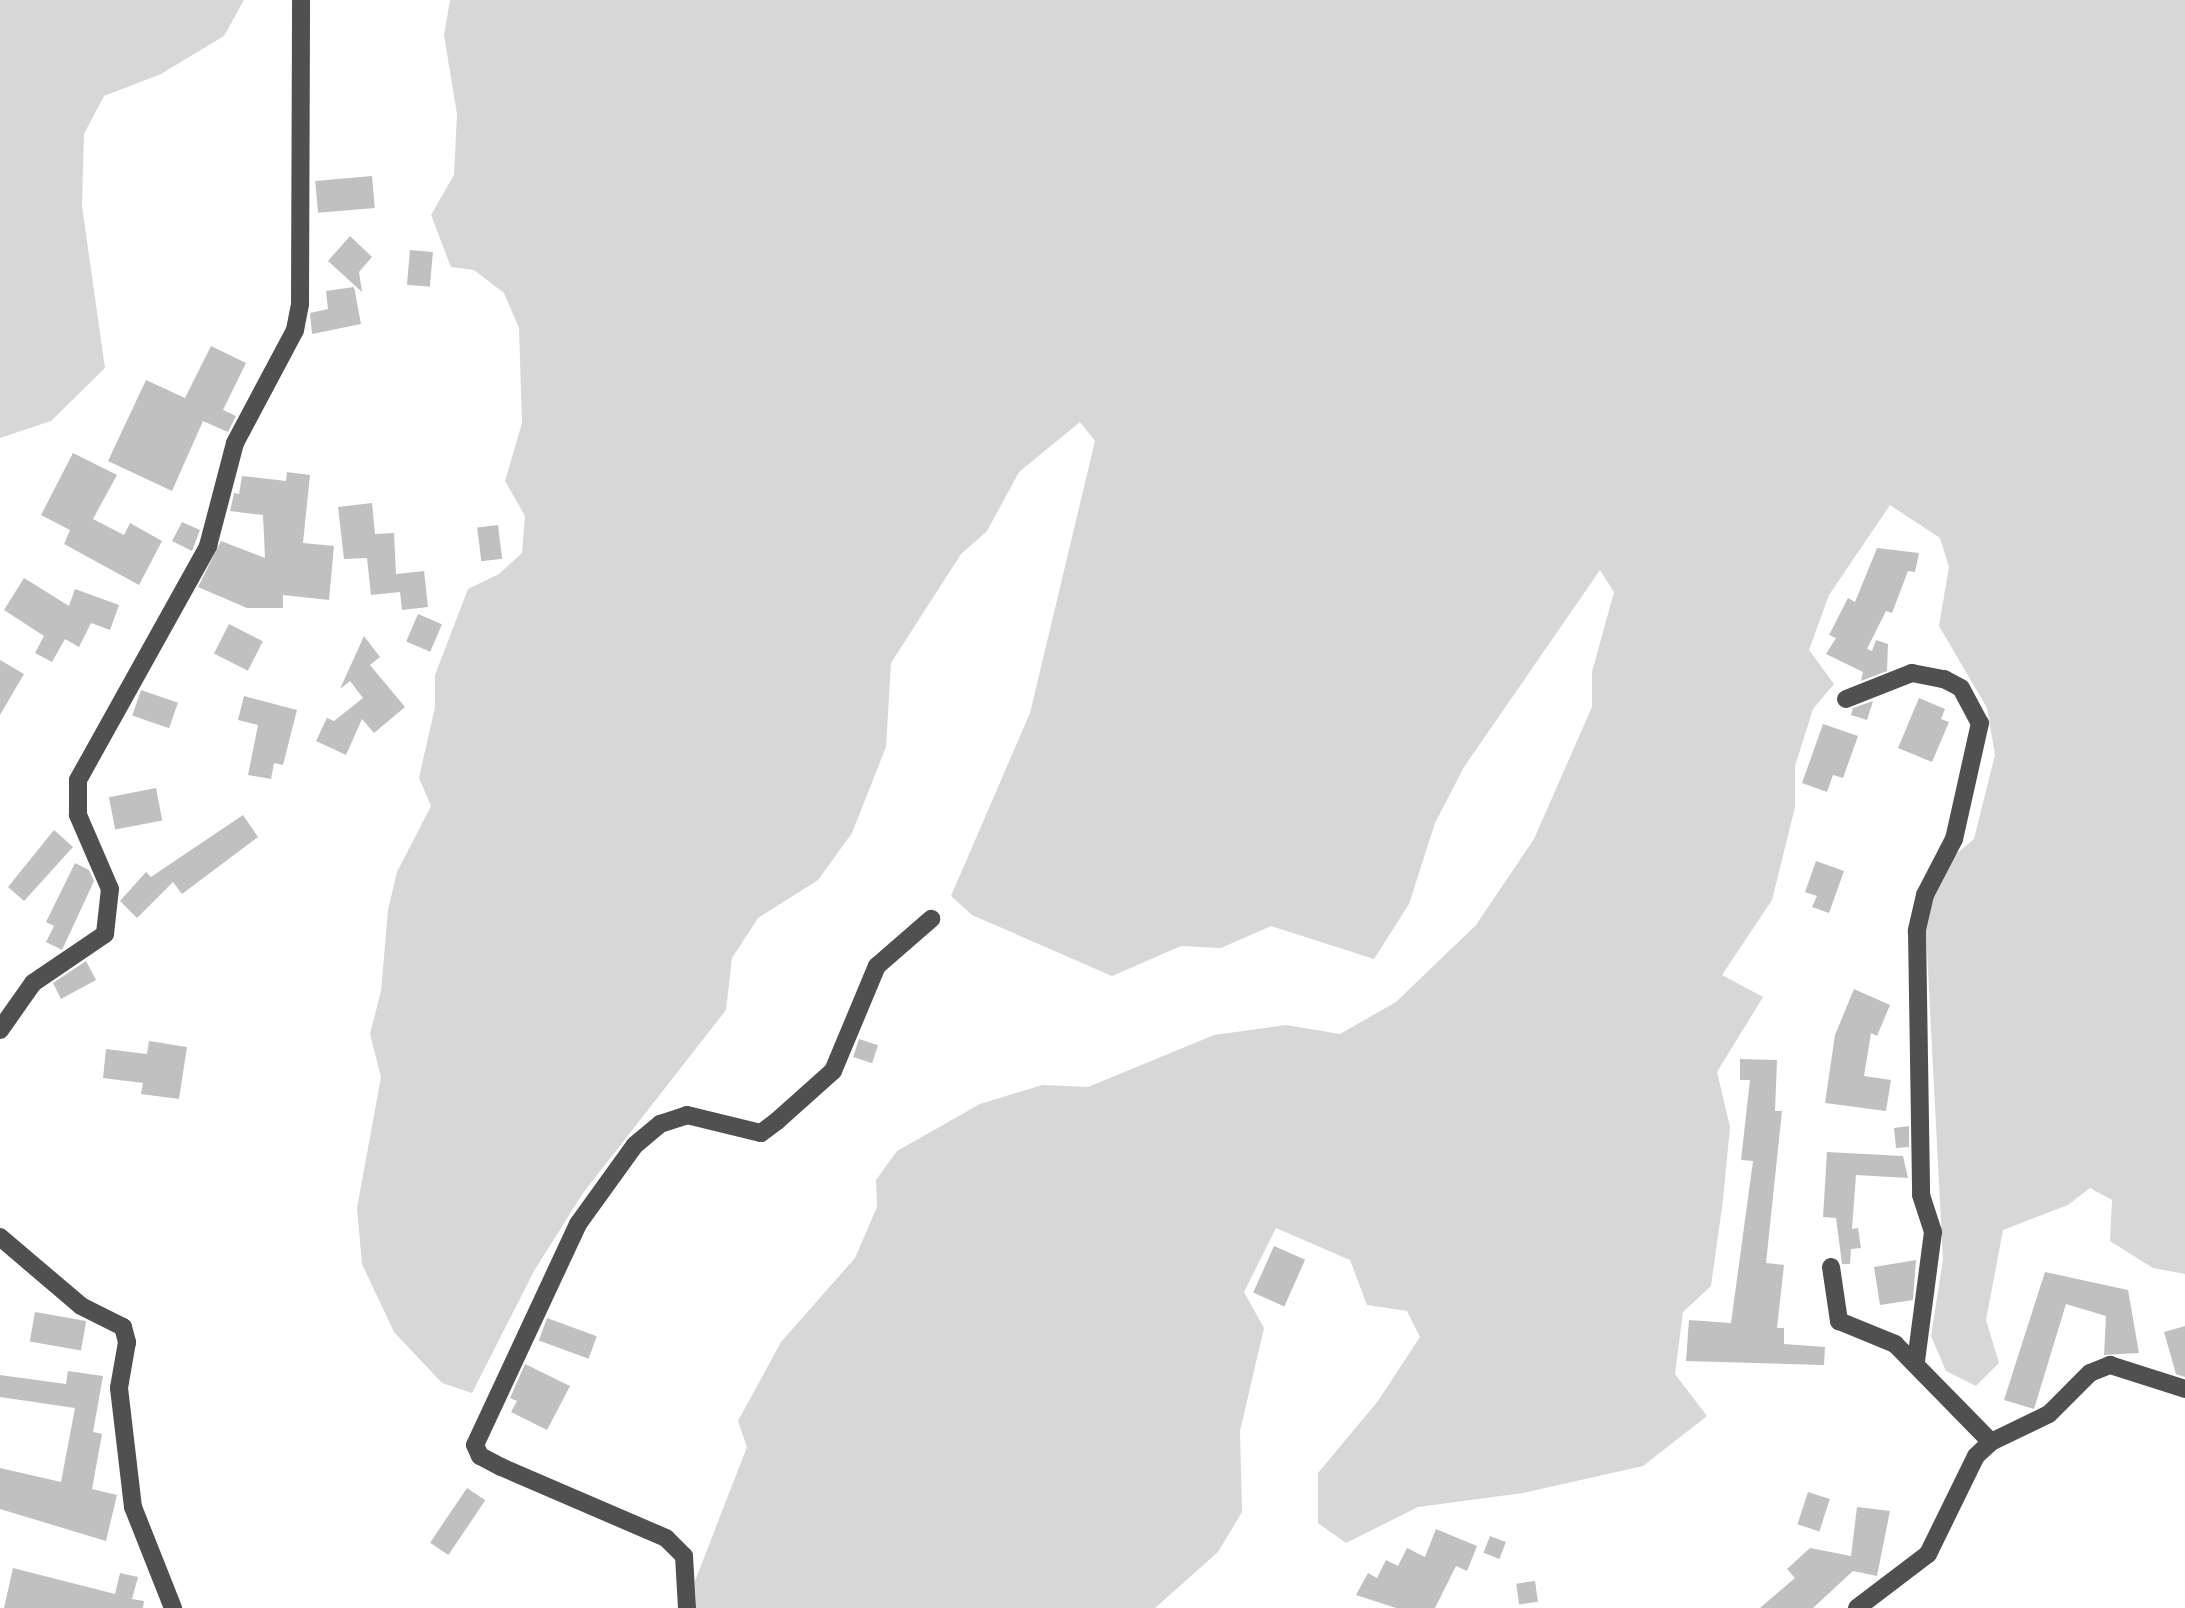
<!DOCTYPE html>
<style>
body{margin:0}
#map{position:relative;width:2185px;height:1608px;overflow:hidden;background:#fff;font-family:Helvetica,sans-serif}
div>[style]{position:absolute}
.green>*{inset:0;background:#d7d7d7}
.building>*{inset:0;background:#c0c0c0;transform-origin:0 0}
.minor>*{height:18px;margin:-9px;padding:0 9px;transform-origin:9px;border-radius:9px;background:#505050}
span{translate:-50% -50%;white-space:nowrap;text-align:center;line-height:1.15;-webkit-text-stroke:7px #fff;paint-order:stroke}
</style>
<div id="map">
<div class="green">
<i style="clip-path:polygon(0 0,244px 0,224px 36px,161px 74px,104px 96px,84px 134px,82px 206px,105px 368px,51px 421px,0 438px)"></i>
<i style="clip-path:polygon(450px 0,2185px 0,2185px 1274px,2153px 1268px,2110px 1241px,2112px 1200px,2090px 1188px,2068px 1205px,2003px 1230px,1986px 1320px,1999px 1363px,1976px 1386px,1946px 1371px,1931px 1336px,1943px 1260px,1925px 913px,1936px 871px,1974px 839px,1995px 755px,1987px 708px,1939px 626px,1949px 567px,1940px 538px,1890px 505px,1829px 595px,1809px 650px,1834px 684px,1813px 709px,1795px 766px,1795px 807px,1772px 900px,1722px 975px,1763px 997px,1717px 1072px,1730px 1127px,1723px 1200px,1711px 1286px,1683px 1312px,1675px 1374px,1707px 1416px,1643px 1466px,1523px 1493px,1418px 1507px,1346px 1543px,1318px 1523px,1318px 1473px,1378px 1401px,1420px 1337px,1407px 1311px,1367px 1305px,1350px 1260px,1276px 1228px,1244px 1292px,1264px 1328px,1240px 1431px,1242px 1512px,1218px 1552px,1155px 1608px,696px 1608px,695px 1581px,747px 1447px,738px 1421px,781px 1342px,855px 1258px,877px 1207px,876px 1180px,897px 1151px,980px 1104px,1042px 1085px,1088px 1087px,1214px 1035px,1286px 1025px,1340px 1034px,1396px 1002px,1476px 925px,1534px 839px,1592px 707px,1592px 672px,1614px 592px,1600px 570px,1464px 767px,1435px 823px,1409px 904px,1374px 959px,1271px 926px,1221px 948px,1181px 946px,1112px 976px,972px 915px,951px 896px,1030px 713px,1095px 441px,1080px 422px,1019px 472px,987px 531px,961px 554px,891px 663px,886px 747px,852px 833px,818px 880px,758px 918px,732px 958px,726px 1010px,583px 1193px,534px 1271px,472px 1393px,442px 1383px,394px 1332px,362px 1264px,357px 1208px,381px 1077px,370px 1034px,381px 991px,388px 910px,397px 872px,431px 806px,419px 778px,435px 707px,435px 675px,468px 589px,499px 574px,522px 553px,525px 516px,505px 481px,522px 423px,519px 328px,504px 293px,474px 270px,451px 267px,431px 215px,454px 175px,457px 114px,444px 35px)"></i>
</div>
<div class="building">
<i style="left:372px;top:176px;width:32px;height:57px;rotate:85deg"></i>
<i style="clip-path:polygon(350px 236px,372px 257px,359px 272px,362px 292px,328px 261px)"></i>
<i style="left:410px;top:250px;width:23px;height:35px;rotate:5deg"></i>
<i style="clip-path:polygon(354px 287px,361px 324px,312px 334px,310px 313px,328px 309px,326px 291px)"></i>
<i style="clip-path:polygon(211px 346px,246px 363px,223px 410px,236px 416px,228px 432px,203px 421px,172px 491px,108px 461px,146px 380px,185px 398px)"></i>
<i style="clip-path:polygon(73px 453px,117px 475px,93px 519px,124px 535px,130px 523px,162px 541px,139px 585px,64px 544px,70px 530px,41px 515px)"></i>
<i style="clip-path:polygon(287px 472px,310px 475px,303px 543px,334px 546px,329px 600px,283px 595px,283px 608px,247px 608px,198px 587px,221px 541px,265px 558px,263px 515px,230px 511px,234px 493px,239px 494px,242px 476px,286px 481px)"></i>
<i style="clip-path:polygon(372px 503px,375px 534px,394px 533px,396px 574px,424px 571px,428px 607px,402px 610px,400px 592px,371px 595px,367px 558px,344px 559px,338px 507px)"></i>
<i style="clip-path:polygon(182px 522px,200px 530px,192px 551px,172px 541px)"></i>
<i style="left:498px;top:525px;width:34px;height:21px;rotate:83deg"></i>
<i style="clip-path:polygon(1877px 548px,1919px 553px,1915px 572px,1908px 571px,1892px 613px,1886px 611px,1867px 649px,1872px 651px,1876px 640px,1888px 644px,1887px 671px,1861px 681px,1863px 672px,1826px 654px,1836px 638px,1829px 635px,1848px 598px,1855px 602px)"></i>
<i style="clip-path:polygon(24px 578px,69px 606px,75px 589px,119px 605px,110px 630px,91px 623px,79px 647px,65px 639px,52px 662px,35px 653px,44px 636px,4px 610px)"></i>
<i style="left:418px;top:614px;width:26px;height:30px;rotate:23deg"></i>
<i style="left:229px;top:624px;width:38px;height:33px;rotate:27deg"></i>
<i style="clip-path:polygon(364px 636px,380px 657px,370px 665px,405px 707px,374px 733px,362px 719px,346px 755px,316px 741px,327px 718px,334px 721px,363px 698px,350px 681px,340px 689px)"></i>
<i style="clip-path:polygon(0 660px,24px 674px,0 715px)"></i>
<i style="left:141px;top:690px;width:39px;height:27px;rotate:19deg"></i>
<i style="clip-path:polygon(244px 696px,297px 710px,283px 765px,274px 763px,271px 779px,248px 775px,258px 725px,238px 720px)"></i>
<i style="clip-path:polygon(1919px 698px,1945px 709px,1941px 719px,1949px 722px,1932px 762px,1898px 748px)"></i>
<i style="clip-path:polygon(1873px 701px,1867px 720px,1851px 715px,1853px 708px)"></i>
<i style="clip-path:polygon(1823px 724px,1858px 736px,1843px 778px,1833px 775px,1827px 792px,1802px 783px)"></i>
<i style="left:156px;top:788px;width:33px;height:48px;rotate:79deg"></i>
<i style="clip-path:polygon(243px 815px,258px 837px,182px 894px,173px 882px,137px 918px,120px 901px,146px 872px,151px 877px)"></i>
<i style="clip-path:polygon(54px 830px,73px 847px,24px 901px,8px 887px)"></i>
<i style="clip-path:polygon(1816px 861px,1844px 871px,1829px 913px,1812px 907px,1817px 896px,1805px 892px)"></i>
<i style="clip-path:polygon(75px 863px,89px 870px,94px 881px,62px 950px,46px 942px,54px 926px,46px 922px)"></i>
<i style="clip-path:polygon(86px 961px,96px 980px,61px 999px,53px 983px)"></i>
<i style="clip-path:polygon(1854px 989px,1890px 1005px,1877px 1036px,1871px 1033px,1864px 1076px,1891px 1080px,1886px 1111px,1825px 1103px,1835px 1035px)"></i>
<i style="left:859px;top:1039px;width:20px;height:19px;rotate:18deg"></i>
<i style="clip-path:polygon(149px 1041px,187px 1047px,179px 1099px,141px 1094px,143px 1083px,103px 1078px,106px 1049px,147px 1054px)"></i>
<i style="clip-path:polygon(1740px 1059px,1777px 1060px,1775px 1111px,1782px 1111px,1766px 1263px,1784px 1265px,1777px 1328px,1784px 1328px,1784px 1344px,1825px 1347px,1824px 1365px,1686px 1361px,1689px 1320px,1731px 1323px,1753px 1161px,1741px 1160px,1750px 1080px,1740px 1080px)"></i>
<i style="clip-path:polygon(1909px 1126px,1909px 1147px,1896px 1148px,1894px 1128px)"></i>
<i style="clip-path:polygon(1827px 1152px,1903px 1156px,1908px 1178px,1856px 1175px,1852px 1229px,1858px 1228px,1861px 1248px,1851px 1249px,1850px 1264px,1842px 1264px,1836px 1218px,1823px 1217px)"></i>
<i style="left:1274px;top:1246px;width:34px;height:51px;rotate:24deg"></i>
<i style="clip-path:polygon(1916px 1260px,1913px 1300px,1880px 1305px,1874px 1267px)"></i>
<i style="clip-path:polygon(2045px 1272px,2128px 1290px,2139px 1353px,2104px 1355px,2106px 1316px,2066px 1304px,2034px 1409px,2004px 1400px)"></i>
<i style="left:35px;top:1312px;width:52px;height:30px;rotate:10deg"></i>
<i style="left:547px;top:1318px;width:53px;height:24px;rotate:20deg"></i>
<i style="clip-path:polygon(2185px 1326px,2185px 1377px,2176px 1374px,2164px 1332px)"></i>
<i style="clip-path:polygon(525px 1364px,570px 1386px,547px 1430px,511px 1412px,517px 1401px,510px 1398px)"></i>
<i style="clip-path:polygon(68px 1371px,103px 1376px,93px 1432px,102px 1434px,92px 1489px,117px 1495px,106px 1541px,0 1509px,0 1468px,61px 1482px,75px 1408px,0 1397px,0 1375px,66px 1384px)"></i>
<i style="left:467px;top:1488px;width:22px;height:66px;rotate:34deg"></i>
<i style="left:1808px;top:1492px;width:23px;height:34px;rotate:18deg"></i>
<i style="clip-path:polygon(1857px 1507px,1890px 1511px,1877px 1576px,1853px 1571px,1813px 1608px,1760px 1608px,1795px 1578px,1787px 1569px,1810px 1548px,1851px 1556px)"></i>
<i style="clip-path:polygon(1436px 1529px,1477px 1546px,1467px 1571px,1456px 1566px,1435px 1608px,1396px 1608px,1356px 1595px,1368px 1573px,1377px 1578px,1386px 1560px,1398px 1566px,1407px 1548px,1425px 1557px)"></i>
<i style="left:1490px;top:1536px;width:17px;height:18px;rotate:21deg"></i>
<i style="clip-path:polygon(13px 1568px,115px 1594px,120px 1573px,138px 1577px,132px 1599px,144px 1601px,143px 1608px,4px 1608px)"></i>
<i style="left:1535px;top:1581px;width:21px;height:19px;rotate:82deg"></i>
</div>
<div class="minor">
<i style="left:1846px;top:699px;width:71px;rotate:-21.5deg"></i>
<i style="left:1912px;top:673px;width:33px;rotate:11deg"></i>
<i style="left:1944px;top:679px;width:19px;rotate:28deg"></i>
<i style="left:1961px;top:688px;width:40px;rotate:62deg"></i>
<i style="left:1980px;top:723px;width:119px;rotate:102.6deg"></i>
<i style="left:1954px;top:839px;width:63px;rotate:117.4deg"></i>
<i style="left:1925px;top:895px;width:37px;rotate:103deg"></i>
<i style="left:1917px;top:931px;width:264px;rotate:89.1deg"></i>
<i style="left:1921px;top:1195px;width:39px;rotate:72deg"></i>
<i style="left:1933px;top:1232px;width:131px;rotate:97.5deg"></i>
<i style="left:0;top:1030px;width:57px;rotate:-54.9deg"></i>
<i style="left:33px;top:983px;width:87px;rotate:-34.2deg"></i>
<i style="left:105px;top:934px;width:45px;rotate:-83.7deg"></i>
<i style="left:110px;top:889px;width:81px;rotate:-113.4deg"></i>
<i style="left:78px;top:815px;width:35px;rotate:-90deg"></i>
<i style="left:78px;top:780px;width:268px;rotate:-60.9deg"></i>
<i style="left:208px;top:546px;width:106px;rotate:-75.3deg"></i>
<i style="left:235px;top:443px;width:128px;rotate:-62deg"></i>
<i style="left:295px;top:330px;width:26px;rotate:-79deg"></i>
<i style="left:300px;top:304px;width:304px;rotate:-89.8deg"></i>
<i style="left:0;top:1237px;width:106px;rotate:40.4deg"></i>
<i style="left:81px;top:1306px;width:47px;rotate:26.6deg"></i>
<i style="left:123px;top:1327px;width:16px;rotate:75deg"></i>
<i style="left:127px;top:1342px;width:47px;rotate:99.9deg"></i>
<i style="left:119px;top:1388px;width:120px;rotate:83.3deg"></i>
<i style="left:133px;top:1507px;width:109px;rotate:68.4deg"></i>
<i style="left:1831px;top:1267px;width:55px;rotate:81.6deg"></i>
<i style="left:1839px;top:1321px;width:61px;rotate:22.3deg"></i>
<i style="left:1895px;top:1344px;width:137px;rotate:45.6deg"></i>
<i style="left:687px;top:1608px;width:52px;rotate:-93.3deg"></i>
<i style="left:684px;top:1556px;width:25px;rotate:-135deg"></i>
<i style="left:666px;top:1538px;width:180px;rotate:-156.7deg"></i>
<i style="left:501px;top:1467px;width:24px;rotate:-152deg"></i>
<i style="left:480px;top:1456px;width:12px;rotate:-114deg"></i>
<i style="left:475px;top:1445px;width:244px;rotate:-65deg"></i>
<i style="left:578px;top:1224px;width:97px;rotate:-54.2deg"></i>
<i style="left:635px;top:1145px;width:33px;rotate:-40deg"></i>
<i style="left:660px;top:1124px;width:28px;rotate:-18deg"></i>
<i style="left:687px;top:1115px;width:76px;rotate:13.7deg"></i>
<i style="left:761px;top:1133px;width:20px;rotate:-37deg"></i>
<i style="left:777px;top:1121px;width:75px;rotate:-41.8deg"></i>
<i style="left:833px;top:1071px;width:114px;rotate:-67.3deg"></i>
<i style="left:877px;top:966px;width:72px;rotate:-41deg"></i>
<i style="left:1857px;top:1608px;width:89px;rotate:-37.3deg"></i>
<i style="left:1928px;top:1554px;width:109px;rotate:-63.9deg"></i>
<i style="left:1976px;top:1456px;width:21px;rotate:-43deg"></i>
<i style="left:1991px;top:1442px;width:64px;rotate:-25.8deg"></i>
<i style="left:2049px;top:1414px;width:58px;rotate:-45deg"></i>
<i style="left:2090px;top:1373px;width:22px;rotate:-22deg"></i>
<i style="left:2110px;top:1365px;width:79px;rotate:17.7deg"></i>
</div>
</div>
